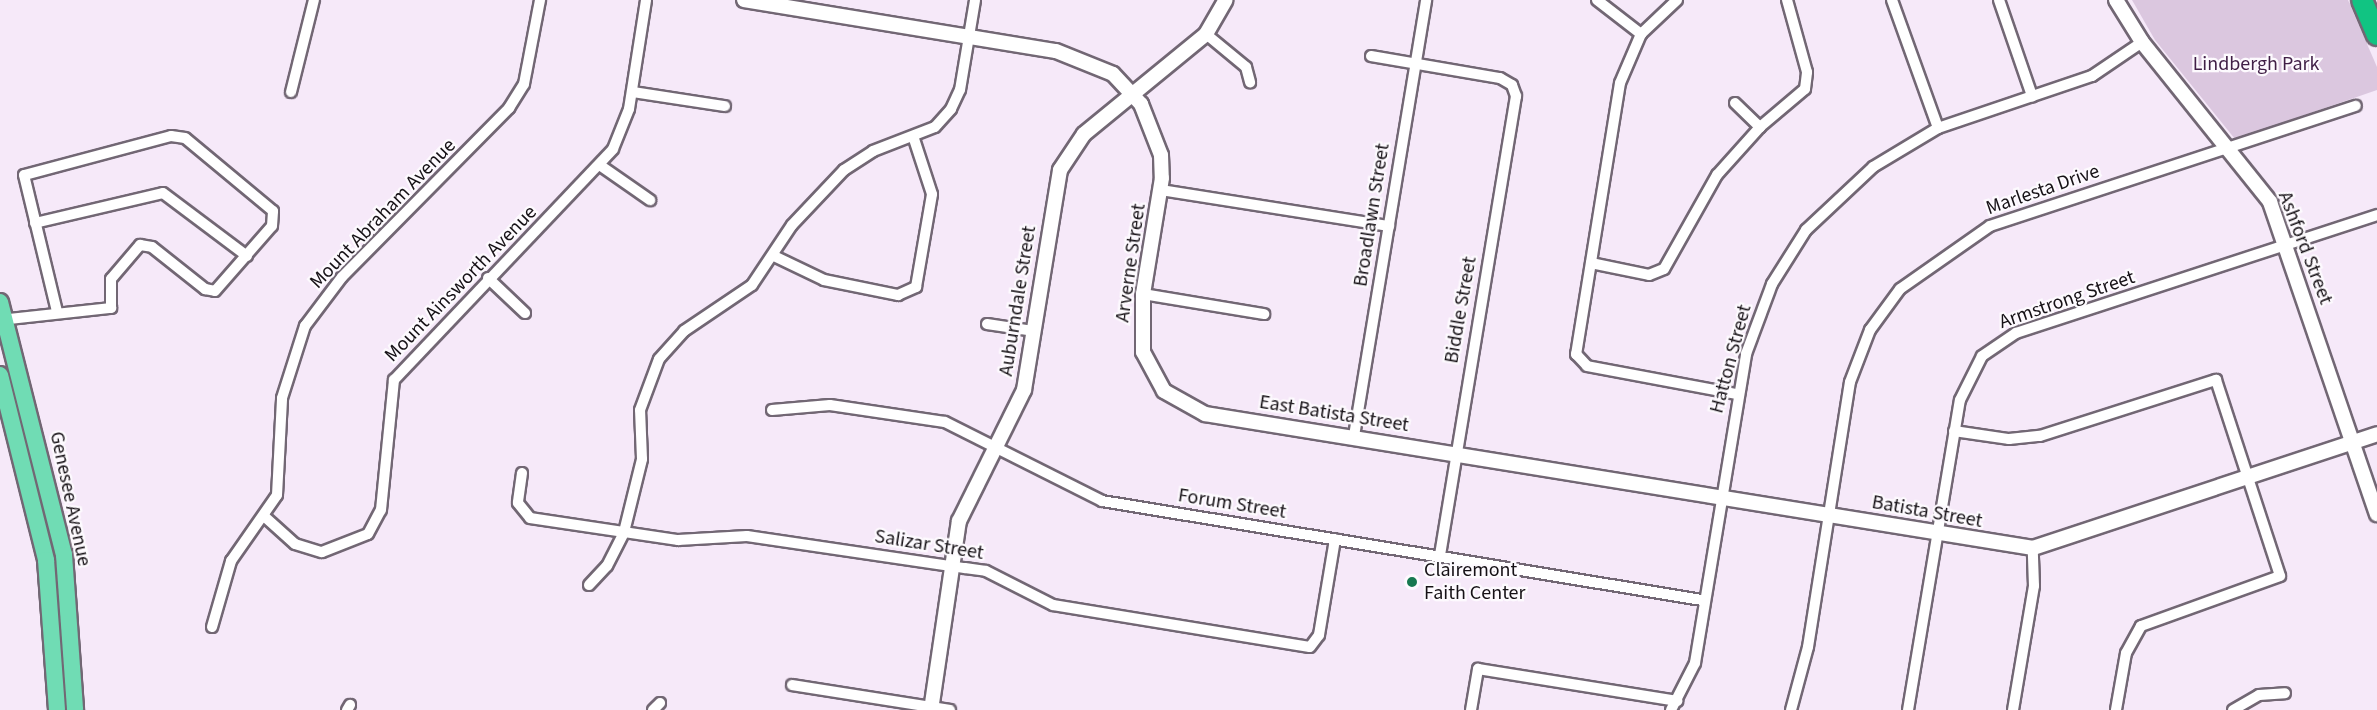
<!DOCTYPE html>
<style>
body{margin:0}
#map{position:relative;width:2377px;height:710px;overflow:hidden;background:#f6e9f9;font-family:"Source Sans 3",sans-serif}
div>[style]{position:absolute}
.green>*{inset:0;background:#dbc7df}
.roads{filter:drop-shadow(2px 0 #726774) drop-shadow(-2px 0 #726774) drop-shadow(0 2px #726774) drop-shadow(0 -2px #726774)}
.minor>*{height:10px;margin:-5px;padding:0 5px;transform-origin:5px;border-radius:5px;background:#fff}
.tertiary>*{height:14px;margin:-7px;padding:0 7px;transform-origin:7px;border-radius:7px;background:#fff}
.primary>*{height:16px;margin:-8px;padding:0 8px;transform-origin:8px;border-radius:8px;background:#70dcb4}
.motorway>*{height:20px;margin:-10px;padding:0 10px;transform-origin:10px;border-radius:10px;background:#11c482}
.dots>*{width:16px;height:16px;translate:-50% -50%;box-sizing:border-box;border:3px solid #fdfafe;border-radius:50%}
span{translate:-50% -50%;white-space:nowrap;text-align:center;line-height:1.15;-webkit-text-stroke:4.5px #fdfafe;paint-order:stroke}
.park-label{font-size:20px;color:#401f46}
.street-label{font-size:20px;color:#161116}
.poi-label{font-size:20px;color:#161116}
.left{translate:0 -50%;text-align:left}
</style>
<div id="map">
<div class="green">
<i style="clip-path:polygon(2132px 0,2348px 0,2377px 67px,2377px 90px,2235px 139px,2155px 40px)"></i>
</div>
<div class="roads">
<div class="minor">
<i style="left:1597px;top:0;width:56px;rotate:37.7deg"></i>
<i style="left:1677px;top:0;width:50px;rotate:136.6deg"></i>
<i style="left:1641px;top:34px;width:53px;rotate:113.2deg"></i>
<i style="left:1620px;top:83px;width:275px;rotate:99.2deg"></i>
<i style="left:1576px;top:354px;width:16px;rotate:47deg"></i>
<i style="left:1587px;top:366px;width:153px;rotate:10.6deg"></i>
<i style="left:1892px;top:0;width:136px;rotate:70.2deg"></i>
<i style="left:1999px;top:0;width:102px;rotate:71deg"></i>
<i style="left:1206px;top:34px;width:52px;rotate:39.5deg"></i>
<i style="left:1246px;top:67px;width:16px;rotate:75deg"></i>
<i style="left:1371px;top:56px;width:131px;rotate:9.7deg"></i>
<i style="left:1500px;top:78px;width:14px;rotate:30deg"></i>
<i style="left:1512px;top:85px;width:12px;rotate:70deg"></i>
<i style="left:1516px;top:96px;width:466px;rotate:99.4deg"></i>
<i style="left:291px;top:92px;width:95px;rotate:-76deg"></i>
<i style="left:633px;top:92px;width:93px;rotate:8.7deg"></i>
<i style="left:1735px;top:103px;width:35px;rotate:44deg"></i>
<i style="left:601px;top:166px;width:60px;rotate:34.8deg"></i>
<i style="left:1161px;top:190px;width:231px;rotate:9deg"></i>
<i style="left:35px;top:223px;width:131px;rotate:-13.2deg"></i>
<i style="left:163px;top:193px;width:105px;rotate:36.9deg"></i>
<i style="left:774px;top:256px;width:55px;rotate:25.6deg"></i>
<i style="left:824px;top:280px;width:76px;rotate:11.5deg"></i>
<i style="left:898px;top:295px;width:20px;rotate:-24deg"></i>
<i style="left:916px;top:287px;width:94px;rotate:-80.2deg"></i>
<i style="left:932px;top:194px;width:58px;rotate:-108.1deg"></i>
<i style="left:1591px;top:263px;width:59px;rotate:11.7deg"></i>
<i style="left:1649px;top:275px;width:16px;rotate:-22deg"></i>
<i style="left:1664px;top:269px;width:108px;rotate:-60.6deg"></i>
<i style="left:1717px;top:175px;width:64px;rotate:-48.1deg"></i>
<i style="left:1760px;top:127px;width:59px;rotate:-40.2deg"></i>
<i style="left:1805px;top:89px;width:17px;rotate:-83deg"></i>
<i style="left:1807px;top:72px;width:75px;rotate:-105.5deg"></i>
<i style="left:488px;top:278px;width:51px;rotate:43.4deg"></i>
<i style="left:1143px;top:294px;width:123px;rotate:9.4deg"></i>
<i style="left:0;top:320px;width:112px;rotate:-6.2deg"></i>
<i style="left:111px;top:308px;width:29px;rotate:-90deg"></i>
<i style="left:111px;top:279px;width:45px;rotate:-49.5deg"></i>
<i style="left:140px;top:245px;width:12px;rotate:9deg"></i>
<i style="left:152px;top:247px;width:68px;rotate:38.4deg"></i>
<i style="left:205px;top:289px;width:10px;rotate:11deg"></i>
<i style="left:215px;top:291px;width:86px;rotate:-48.8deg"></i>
<i style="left:272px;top:226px;width:15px;rotate:-86deg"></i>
<i style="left:273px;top:211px;width:114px;rotate:-140.3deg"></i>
<i style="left:185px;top:138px;width:14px;rotate:-172deg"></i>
<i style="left:171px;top:136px;width:152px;rotate:165.1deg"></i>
<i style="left:24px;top:175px;width:140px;rotate:76.4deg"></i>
<i style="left:987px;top:324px;width:48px;rotate:8.5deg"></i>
<i style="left:772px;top:410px;width:58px;rotate:-4.9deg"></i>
<i style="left:830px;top:405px;width:116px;rotate:8.4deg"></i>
<i style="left:945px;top:422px;width:176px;rotate:26.7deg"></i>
<i style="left:1102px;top:501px;width:608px;rotate:9.37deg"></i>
<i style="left:1954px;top:431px;width:56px;rotate:8.3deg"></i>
<i style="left:2009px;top:439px;width:31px;rotate:-6deg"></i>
<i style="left:2040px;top:436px;width:185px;rotate:-17.7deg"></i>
<i style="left:2216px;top:380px;width:206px;rotate:71.9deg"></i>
<i style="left:2280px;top:576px;width:148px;rotate:160.2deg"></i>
<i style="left:2141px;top:626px;width:31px;rotate:119deg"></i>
<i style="left:2126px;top:653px;width:58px;rotate:100deg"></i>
<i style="left:1354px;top:436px;width:442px;rotate:-80.6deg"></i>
<i style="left:522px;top:473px;width:30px;rotate:98deg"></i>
<i style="left:518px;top:503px;width:19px;rotate:51deg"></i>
<i style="left:530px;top:518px;width:150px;rotate:8.5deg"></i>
<i style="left:678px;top:540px;width:69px;rotate:-3.3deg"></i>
<i style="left:747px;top:536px;width:220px;rotate:8.4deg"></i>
<i style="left:965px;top:568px;width:21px;rotate:8deg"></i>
<i style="left:986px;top:571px;width:75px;rotate:26.9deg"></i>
<i style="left:1053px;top:605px;width:260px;rotate:9.3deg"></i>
<i style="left:1310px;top:647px;width:15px;rotate:-53deg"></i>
<i style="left:1319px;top:635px;width:97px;rotate:-80.5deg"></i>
<i style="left:265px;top:517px;width:40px;rotate:42deg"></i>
<i style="left:295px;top:544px;width:28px;rotate:17deg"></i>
<i style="left:322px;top:552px;width:49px;rotate:-21.4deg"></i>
<i style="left:368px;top:534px;width:27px;rotate:-62deg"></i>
<i style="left:381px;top:510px;width:131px;rotate:-84.3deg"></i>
<i style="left:394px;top:380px;width:318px;rotate:-46.5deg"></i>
<i style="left:613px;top:149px;width:43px;rotate:-68.2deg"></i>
<i style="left:629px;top:109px;width:110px;rotate:-81.1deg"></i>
<i style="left:589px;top:585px;width:26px;rotate:-47deg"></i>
<i style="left:607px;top:566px;width:38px;rotate:-63deg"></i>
<i style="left:624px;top:532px;width:75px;rotate:-76.1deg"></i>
<i style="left:642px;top:459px;width:49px;rotate:-92.3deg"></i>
<i style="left:640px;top:410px;width:54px;rotate:-69.6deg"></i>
<i style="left:659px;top:359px;width:38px;rotate:-48deg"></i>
<i style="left:684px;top:331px;width:82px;rotate:-34.1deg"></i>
<i style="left:752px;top:285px;width:72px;rotate:-56.3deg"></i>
<i style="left:792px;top:225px;width:76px;rotate:-46.6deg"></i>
<i style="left:844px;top:170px;width:35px;rotate:-33deg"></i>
<i style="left:873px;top:151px;width:66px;rotate:-21.2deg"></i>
<i style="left:935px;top:127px;width:24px;rotate:-48deg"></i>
<i style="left:951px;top:109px;width:21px;rotate:-65deg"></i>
<i style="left:960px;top:90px;width:91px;rotate:-80.5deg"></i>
<i style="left:212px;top:627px;width:69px;rotate:-73.9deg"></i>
<i style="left:231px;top:561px;width:80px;rotate:-55.1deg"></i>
<i style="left:277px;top:495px;width:97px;rotate:-87deg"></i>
<i style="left:282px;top:398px;width:76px;rotate:-72.3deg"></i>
<i style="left:305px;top:326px;width:61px;rotate:-52.9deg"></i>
<i style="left:342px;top:277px;width:238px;rotate:-45.3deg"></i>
<i style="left:509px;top:108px;width:28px;rotate:-58deg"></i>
<i style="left:524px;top:84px;width:86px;rotate:-79.2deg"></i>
<i style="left:792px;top:685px;width:160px;rotate:9deg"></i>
<i style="left:347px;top:710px;width:6px;rotate:-59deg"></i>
<i style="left:653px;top:710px;width:10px;rotate:-45deg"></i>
<i style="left:1471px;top:710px;width:42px;rotate:-80.3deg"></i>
<i style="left:1478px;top:669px;width:202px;rotate:9.1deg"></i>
<i style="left:1671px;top:710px;width:53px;rotate:-62.9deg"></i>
<i style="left:1695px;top:663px;width:313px;rotate:-80.6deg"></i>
<i style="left:1746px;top:354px;width:75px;rotate:-69.6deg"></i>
<i style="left:1772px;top:284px;width:64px;rotate:-57.8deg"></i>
<i style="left:1806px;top:230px;width:92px;rotate:-43.2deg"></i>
<i style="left:1873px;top:167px;width:76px;rotate:-31deg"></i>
<i style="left:1938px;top:128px;width:163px;rotate:-18.7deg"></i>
<i style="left:2092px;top:76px;width:60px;rotate:-34.2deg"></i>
<i style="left:1791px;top:710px;width:65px;rotate:-74.9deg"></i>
<i style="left:1808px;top:647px;width:268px;rotate:-81deg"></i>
<i style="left:1850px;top:382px;width:56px;rotate:-69deg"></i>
<i style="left:1870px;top:330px;width:51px;rotate:-53.8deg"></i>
<i style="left:1900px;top:289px;width:110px;rotate:-35deg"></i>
<i style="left:1990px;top:226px;width:385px;rotate:-18.2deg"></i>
<i style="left:1908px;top:710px;width:314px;rotate:-80.5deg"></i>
<i style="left:1960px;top:400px;width:49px;rotate:-63.4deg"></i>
<i style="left:1982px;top:356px;width:41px;rotate:-34.1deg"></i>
<i style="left:2016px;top:333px;width:380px;rotate:-18.1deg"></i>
<i style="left:2013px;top:710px;width:126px;rotate:-80.4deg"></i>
<i style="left:2034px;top:586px;width:38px;rotate:-92deg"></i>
<i style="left:2233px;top:710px;width:30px;rotate:-30deg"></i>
<i style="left:2259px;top:695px;width:26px;rotate:-4deg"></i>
</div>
<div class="tertiary">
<i style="left:744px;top:0;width:316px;rotate:9.3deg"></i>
<i style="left:1056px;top:51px;width:61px;rotate:22deg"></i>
<i style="left:1113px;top:74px;width:41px;rotate:47deg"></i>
<i style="left:1141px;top:104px;width:55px;rotate:68.6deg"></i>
<i style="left:1161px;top:155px;width:23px;rotate:88deg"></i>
<i style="left:1162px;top:178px;width:118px;rotate:99.3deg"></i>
<i style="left:1143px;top:294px;width:58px;rotate:90deg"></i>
<i style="left:1143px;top:352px;width:44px;rotate:61.7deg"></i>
<i style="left:1164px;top:391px;width:47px;rotate:29.3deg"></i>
<i style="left:1205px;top:414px;width:839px;rotate:9.19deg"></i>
<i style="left:2033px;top:548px;width:362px;rotate:-18.3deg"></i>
<i style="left:2116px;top:0;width:49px;rotate:58.2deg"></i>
<i style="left:2142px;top:42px;width:205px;rotate:51.3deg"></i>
<i style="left:2270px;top:202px;width:330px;rotate:71.1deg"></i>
<i style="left:931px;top:710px;width:191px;rotate:-81.6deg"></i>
<i style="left:959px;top:521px;width:146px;rotate:-63.6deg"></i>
<i style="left:1024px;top:390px;width:223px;rotate:-80.7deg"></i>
<i style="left:1060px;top:170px;width:43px;rotate:-56.3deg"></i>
<i style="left:1084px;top:134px;width:158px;rotate:-39.3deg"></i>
<i style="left:1206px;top:34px;width:39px;rotate:-60deg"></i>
</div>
<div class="primary">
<i style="left:0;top:302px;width:261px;rotate:75.8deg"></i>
<i style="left:64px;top:555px;width:155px;rotate:85.9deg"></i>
<i style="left:0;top:375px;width:191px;rotate:76deg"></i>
<i style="left:46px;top:560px;width:150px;rotate:85.8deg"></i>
</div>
<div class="motorway">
<i style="left:2362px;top:0;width:38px;rotate:67deg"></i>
</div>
</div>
<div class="dots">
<i style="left:1412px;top:582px;background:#177950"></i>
</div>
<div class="park-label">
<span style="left:2256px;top:64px">Lindbergh Park</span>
</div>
<div class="street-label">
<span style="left:2043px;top:190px;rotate:-19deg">Marlesta Drive</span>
<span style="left:383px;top:214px;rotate:-46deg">Mount Abraham Avenue</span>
<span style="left:1372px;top:215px;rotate:-81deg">Broadlawn Street</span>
<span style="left:2305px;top:248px;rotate:69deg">Ashford Street</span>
<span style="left:1131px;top:263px;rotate:-82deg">Arverne Street</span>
<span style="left:461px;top:284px;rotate:-46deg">Mount Ainsworth Avenue</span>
<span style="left:2067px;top:300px;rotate:-19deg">Armstrong Street</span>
<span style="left:1018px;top:301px;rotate:-81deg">Auburndale Street</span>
<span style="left:1461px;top:310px;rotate:-80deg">Biddle Street</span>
<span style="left:1731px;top:359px;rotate:-75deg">Hatton Street</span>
<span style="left:1334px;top:414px;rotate:9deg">East Batista Street</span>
<span style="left:70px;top:499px;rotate:78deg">Genesee Avenue</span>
<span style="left:1232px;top:504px;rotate:9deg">Forum Street</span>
<span style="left:1927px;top:512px;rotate:10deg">Batista Street</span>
<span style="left:929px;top:545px;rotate:9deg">Salizar Street</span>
</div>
<div class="poi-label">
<span class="left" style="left:1424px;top:582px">Clairemont<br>Faith Center</span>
</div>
</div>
